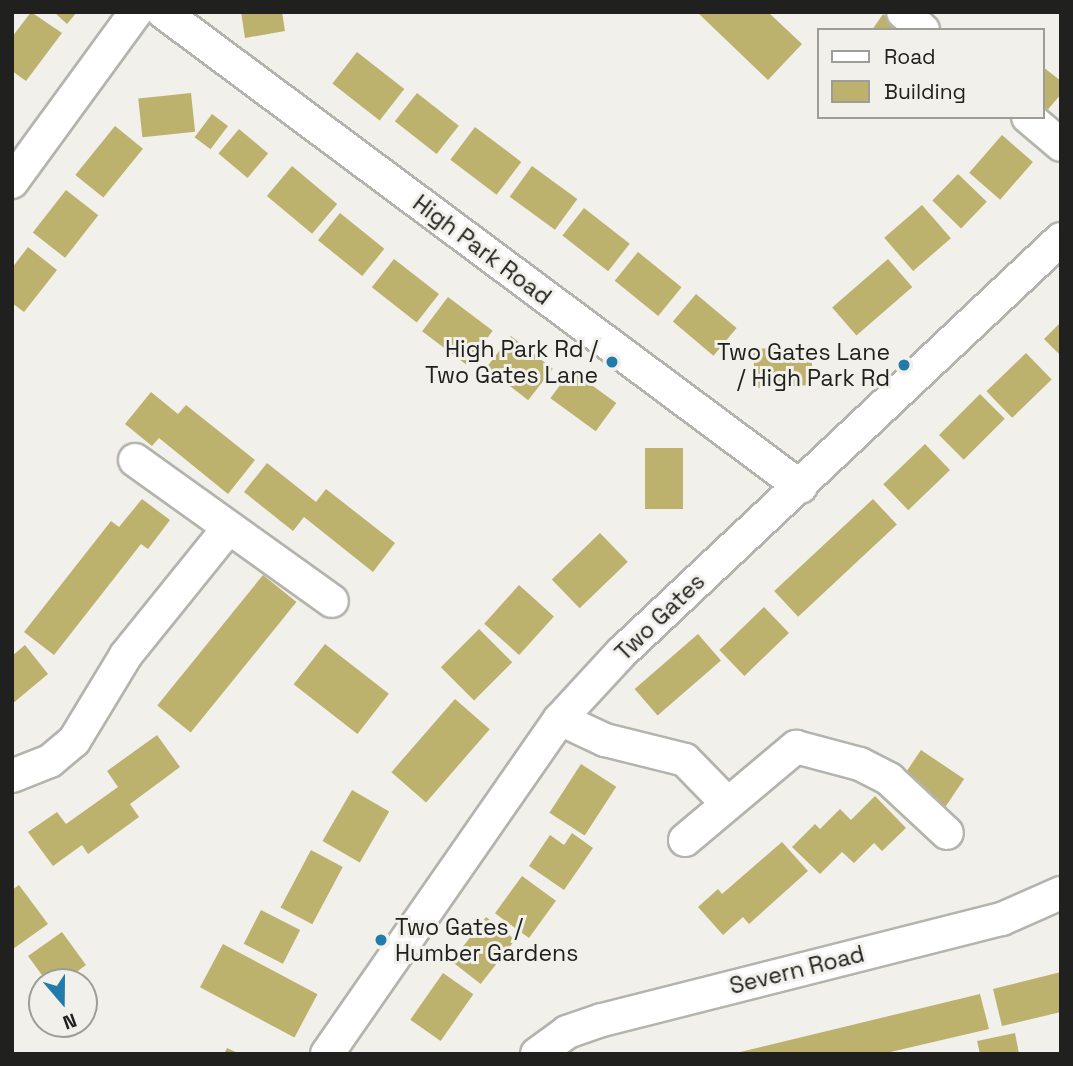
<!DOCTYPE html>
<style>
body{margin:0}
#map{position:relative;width:1073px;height:1066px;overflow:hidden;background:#f1f0ea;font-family:"Space Grotesk",sans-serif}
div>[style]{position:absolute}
.building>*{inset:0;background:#bdb16e;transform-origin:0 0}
.roads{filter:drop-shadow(2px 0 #b4b4ae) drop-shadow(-2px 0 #b4b4ae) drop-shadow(0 2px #b4b4ae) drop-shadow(0 -2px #b4b4ae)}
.minor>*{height:32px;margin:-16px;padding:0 16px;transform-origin:16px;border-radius:16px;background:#fff}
.dots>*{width:19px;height:19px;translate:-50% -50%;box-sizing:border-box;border:4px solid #f1f0ea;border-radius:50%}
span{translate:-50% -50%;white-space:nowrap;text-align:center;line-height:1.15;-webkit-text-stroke:6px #f1f0ea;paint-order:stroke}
.street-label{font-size:23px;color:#20201e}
.poi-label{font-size:23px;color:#20201e}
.right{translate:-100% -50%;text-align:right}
.left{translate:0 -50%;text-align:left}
.frame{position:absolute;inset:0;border:14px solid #20201e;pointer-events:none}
.legend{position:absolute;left:817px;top:28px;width:228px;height:91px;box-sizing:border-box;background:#f1f0ea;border:2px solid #9d9d98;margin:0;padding:9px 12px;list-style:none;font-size:21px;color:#20201e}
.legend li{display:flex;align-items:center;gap:14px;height:35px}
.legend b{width:35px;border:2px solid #9d9d98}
.north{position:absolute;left:28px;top:968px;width:70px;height:70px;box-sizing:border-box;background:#f1f0ea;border:2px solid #9d9d98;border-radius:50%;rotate:160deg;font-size:19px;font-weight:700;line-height:28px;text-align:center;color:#20201e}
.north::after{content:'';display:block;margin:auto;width:24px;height:32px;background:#237baa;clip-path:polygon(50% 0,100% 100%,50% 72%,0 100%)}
</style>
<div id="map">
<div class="building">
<i style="clip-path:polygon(31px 12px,62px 33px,26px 81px,12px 71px,12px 37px)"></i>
<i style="clip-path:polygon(54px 12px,77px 12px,67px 24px)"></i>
<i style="clip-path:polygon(241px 12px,282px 12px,285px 31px,245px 38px)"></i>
<i style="clip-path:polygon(697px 12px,768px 12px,802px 44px,768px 80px)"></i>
<i style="clip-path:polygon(883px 14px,900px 30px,872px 30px)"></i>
<i style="left:357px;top:52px;width:60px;height:40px;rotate:38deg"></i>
<i style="clip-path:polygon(1043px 67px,1061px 81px,1061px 94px,1045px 113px)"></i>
<i style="left:191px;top:93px;width:39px;height:53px;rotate:84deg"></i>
<i style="left:417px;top:93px;width:53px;height:36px;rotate:38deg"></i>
<i style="left:212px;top:114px;width:20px;height:29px;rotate:37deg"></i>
<i style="left:115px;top:126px;width:36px;height:63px;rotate:39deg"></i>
<i style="left:475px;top:127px;width:58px;height:41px;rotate:37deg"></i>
<i style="left:239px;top:129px;width:38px;height:32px;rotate:40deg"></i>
<i style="left:1002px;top:135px;width:41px;height:50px;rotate:41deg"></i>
<i style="left:292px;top:166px;width:59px;height:39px;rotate:40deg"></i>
<i style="left:532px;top:166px;width:56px;height:38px;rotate:36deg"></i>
<i style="left:958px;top:174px;width:40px;height:37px;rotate:44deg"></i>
<i style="left:66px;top:190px;width:41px;height:54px;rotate:38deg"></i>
<i style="left:922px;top:205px;width:44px;height:50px;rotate:49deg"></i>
<i style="left:584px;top:208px;width:58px;height:35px;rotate:38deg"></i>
<i style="left:340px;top:213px;width:57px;height:35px;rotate:39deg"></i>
<i style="clip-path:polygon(28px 247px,57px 270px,24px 312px,12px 303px,12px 268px)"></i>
<i style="left:638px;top:252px;width:56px;height:37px;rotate:39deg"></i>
<i style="left:394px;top:259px;width:57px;height:36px;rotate:38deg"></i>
<i style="left:888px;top:259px;width:37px;height:74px;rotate:49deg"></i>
<i style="left:696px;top:294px;width:53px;height:36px;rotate:40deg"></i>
<i style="left:448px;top:297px;width:56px;height:43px;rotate:37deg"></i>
<i style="clip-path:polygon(1061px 322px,1061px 356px,1044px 339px)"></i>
<i style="left:511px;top:336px;width:53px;height:40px;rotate:38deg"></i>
<i style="left:811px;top:346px;width:39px;height:58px;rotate:87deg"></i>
<i style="left:1026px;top:353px;width:37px;height:55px;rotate:46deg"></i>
<i style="left:571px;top:370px;width:56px;height:35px;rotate:36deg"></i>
<i style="clip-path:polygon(151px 392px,178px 414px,186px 405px,255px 460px,228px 494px,159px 438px,152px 446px,125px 424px)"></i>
<i style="left:980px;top:394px;width:35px;height:58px;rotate:45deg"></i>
<i style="left:925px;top:444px;width:36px;height:58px;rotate:46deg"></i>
<i style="left:645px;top:448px;width:38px;height:61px"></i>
<i style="clip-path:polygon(267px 463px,316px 502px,326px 489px,395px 543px,373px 572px,304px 517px,293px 531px,244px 492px)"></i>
<i style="clip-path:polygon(142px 499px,170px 520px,148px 549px,141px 544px,54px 655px,24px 632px,111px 521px,119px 527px)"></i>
<i style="left:873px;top:499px;width:35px;height:135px;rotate:47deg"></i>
<i style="left:600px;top:533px;width:40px;height:67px;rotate:46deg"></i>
<i style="left:263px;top:575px;width:43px;height:168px;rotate:39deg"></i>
<i style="left:519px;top:585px;width:47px;height:52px;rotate:42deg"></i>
<i style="left:764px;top:607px;width:36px;height:62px;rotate:46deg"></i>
<i style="left:479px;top:629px;width:47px;height:54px;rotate:45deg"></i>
<i style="left:698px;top:634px;width:35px;height:84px;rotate:49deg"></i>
<i style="left:325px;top:644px;width:81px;height:51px;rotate:38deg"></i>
<i style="clip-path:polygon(25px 645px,48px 674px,12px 704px,12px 656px)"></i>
<i style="left:455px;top:699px;width:46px;height:97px;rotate:41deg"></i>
<i style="clip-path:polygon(157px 735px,180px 767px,130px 804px,139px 817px,88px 854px,82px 845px,53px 866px,28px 832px,57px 812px,66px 824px,118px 787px,107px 771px)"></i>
<i style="left:921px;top:750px;width:52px;height:37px;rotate:34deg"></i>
<i style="left:581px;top:764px;width:42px;height:58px;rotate:33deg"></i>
<i style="left:352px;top:790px;width:43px;height:59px;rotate:30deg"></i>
<i style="clip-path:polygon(875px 796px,906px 828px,882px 851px,874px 843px,854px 863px,842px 852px,820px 874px,792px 847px,815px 824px,820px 829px,840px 809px,851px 820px)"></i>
<i style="clip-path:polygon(572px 833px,593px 848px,564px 890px,529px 866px,550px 835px,564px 845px)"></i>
<i style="clip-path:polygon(782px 842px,808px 871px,749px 924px,743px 917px,723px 935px,698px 907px,718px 889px,722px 894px)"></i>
<i style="left:311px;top:850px;width:36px;height:65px;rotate:28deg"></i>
<i style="left:522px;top:876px;width:42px;height:46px;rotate:36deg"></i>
<i style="clip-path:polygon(19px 885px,48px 924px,13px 949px,12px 890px)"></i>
<i style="left:261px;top:910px;width:44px;height:38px;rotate:27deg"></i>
<i style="left:486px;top:917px;width:37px;height:56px;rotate:38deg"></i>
<i style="clip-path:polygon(62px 932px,86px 965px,63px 982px,47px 982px,28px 956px)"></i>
<i style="left:223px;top:944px;width:107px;height:49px;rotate:28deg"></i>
<i style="clip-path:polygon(1061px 972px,1061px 1012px,1002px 1026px,993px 989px)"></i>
<i style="left:443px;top:973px;width:37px;height:57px;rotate:35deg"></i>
<i style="clip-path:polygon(980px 994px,989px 1029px,882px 1054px,732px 1054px)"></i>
<i style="clip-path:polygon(1015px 1033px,1019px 1054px,980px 1054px,977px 1041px)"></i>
<i style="clip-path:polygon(227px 1048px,240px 1054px,224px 1054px)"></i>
</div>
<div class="roads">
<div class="minor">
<i style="left:163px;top:12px;width:795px;rotate:36.67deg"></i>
<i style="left:903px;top:12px;width:27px;rotate:42deg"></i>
<i style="left:1028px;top:117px;width:43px;rotate:40.3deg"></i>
<i style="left:12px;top:182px;width:210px;rotate:-53.9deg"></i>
<i style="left:135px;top:460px;width:242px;rotate:35.6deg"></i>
<i style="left:560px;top:719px;width:50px;rotate:25deg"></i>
<i style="left:605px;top:740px;width:82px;rotate:14deg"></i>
<i style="left:685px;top:760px;width:59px;rotate:45.7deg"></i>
<i style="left:12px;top:776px;width:41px;rotate:-21.5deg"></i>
<i style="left:50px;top:761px;width:31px;rotate:-40deg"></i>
<i style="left:74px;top:741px;width:100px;rotate:-58.8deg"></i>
<i style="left:126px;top:655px;width:161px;rotate:-51.1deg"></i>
<i style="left:685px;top:840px;width:145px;rotate:-40deg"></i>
<i style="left:796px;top:747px;width:66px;rotate:14.9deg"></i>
<i style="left:860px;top:764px;width:33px;rotate:27deg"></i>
<i style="left:889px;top:779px;width:79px;rotate:43deg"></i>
<i style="left:327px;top:1054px;width:408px;rotate:-55.2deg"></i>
<i style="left:560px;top:719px;width:90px;rotate:-47.3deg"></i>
<i style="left:621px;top:653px;width:604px;rotate:-43.26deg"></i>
<i style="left:537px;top:1054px;width:37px;rotate:-36deg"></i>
<i style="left:567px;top:1032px;width:37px;rotate:-19deg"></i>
<i style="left:602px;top:1020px;width:413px;rotate:-14.2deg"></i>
<i style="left:1002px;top:919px;width:64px;rotate:-23.8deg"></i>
</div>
</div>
<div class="dots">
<i style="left:612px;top:362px;background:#237baa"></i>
<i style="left:904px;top:365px;background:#237baa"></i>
<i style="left:381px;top:940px;background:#237baa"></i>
</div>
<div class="street-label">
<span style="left:482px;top:250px;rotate:37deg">High Park Road</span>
<span style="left:660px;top:617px;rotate:-44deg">Two Gates</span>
<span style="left:797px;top:970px;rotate:-14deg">Severn Road</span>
</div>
<div class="poi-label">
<span class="right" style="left:598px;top:362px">High Park Rd /<br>Two Gates Lane</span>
<span class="right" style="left:890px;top:365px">Two Gates Lane<br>/ High Park Rd</span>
<span class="left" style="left:395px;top:940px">Two Gates /<br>Humber Gardens</span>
</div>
<div class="frame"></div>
<ul class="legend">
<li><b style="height:9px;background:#fff"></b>Road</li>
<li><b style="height:19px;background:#bdb16e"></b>Building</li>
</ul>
<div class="north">N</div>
</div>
